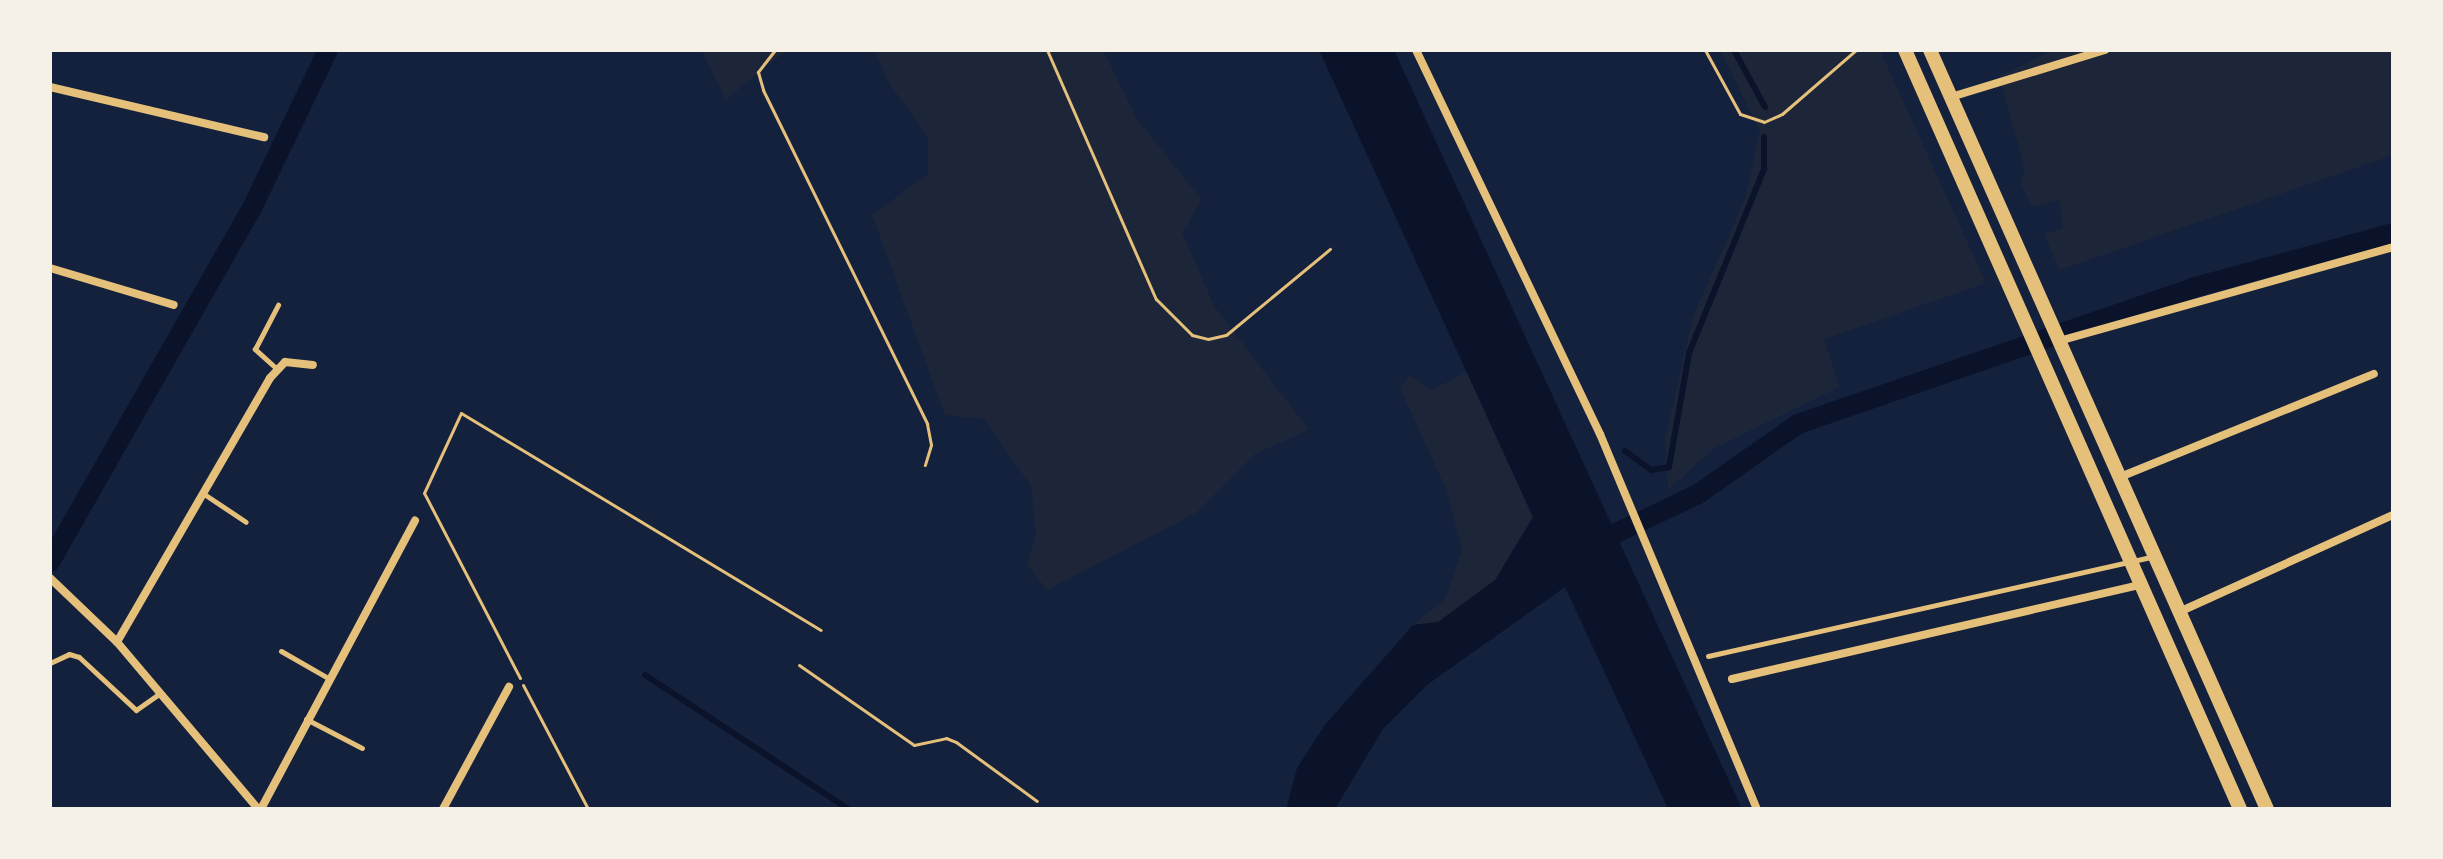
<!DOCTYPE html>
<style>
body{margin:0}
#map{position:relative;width:2443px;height:859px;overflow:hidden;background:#14213d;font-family:"Asap Condensed",sans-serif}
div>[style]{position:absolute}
.green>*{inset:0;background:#1d2539}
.water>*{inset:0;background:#0b132b}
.stream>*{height:6px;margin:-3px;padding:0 3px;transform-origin:3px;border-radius:3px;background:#0b132b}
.canal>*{height:20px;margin:-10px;padding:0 10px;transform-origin:10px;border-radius:10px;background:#0b132b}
.path>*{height:3px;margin:-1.5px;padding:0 1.5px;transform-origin:1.5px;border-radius:1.5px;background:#e5c07b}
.service>*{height:5px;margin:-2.5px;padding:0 2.5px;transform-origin:2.5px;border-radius:2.5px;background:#e5c07b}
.minor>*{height:8px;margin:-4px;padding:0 4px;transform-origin:4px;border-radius:4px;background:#e5c07b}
.secondary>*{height:14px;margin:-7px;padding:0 7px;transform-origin:7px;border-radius:7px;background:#e5c07b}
span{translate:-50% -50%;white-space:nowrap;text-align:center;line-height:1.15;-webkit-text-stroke:8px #f6f1e7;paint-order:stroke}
.frame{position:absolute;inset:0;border:52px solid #f6f1e7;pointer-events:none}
</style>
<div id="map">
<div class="green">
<i style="clip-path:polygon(701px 50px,787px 50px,726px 99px)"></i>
<i style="clip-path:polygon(875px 50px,1103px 50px,1137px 119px,1202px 200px,1182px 232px,1214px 306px,1309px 430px,1255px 454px,1196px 513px,1047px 590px,1027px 564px,1036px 535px,1031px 486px,984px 419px,945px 415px,872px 215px,928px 174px,928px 137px,887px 80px)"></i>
<i style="clip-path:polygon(1720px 50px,1880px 50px,1986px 283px,1824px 339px,1839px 387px,1713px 449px,1668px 490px,1665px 439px,1693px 317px,1745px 199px,1760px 131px)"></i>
<i style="clip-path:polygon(2053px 50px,2393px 50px,2393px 155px,2060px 270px,2044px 234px,2063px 228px,2059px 200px,2033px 207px,2020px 184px,2025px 170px,1999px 76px)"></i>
<i style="clip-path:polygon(1467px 372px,1533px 517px,1496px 580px,1438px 622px,1413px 625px,1445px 599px,1462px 550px,1446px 489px,1400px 388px,1410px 375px,1432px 390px)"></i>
</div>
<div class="water">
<i style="clip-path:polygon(1319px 50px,1394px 50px,1742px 809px,1668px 809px,1565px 587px,1427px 685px,1383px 729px,1335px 809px,1286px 809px,1297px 768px,1324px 726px,1413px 625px,1438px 622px,1495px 580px,1533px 517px)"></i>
</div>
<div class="stream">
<i style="left:1734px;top:50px;width:65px;rotate:61.5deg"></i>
<i style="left:1625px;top:451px;width:32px;rotate:36deg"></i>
<i style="left:1651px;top:470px;width:18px;rotate:-9deg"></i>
<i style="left:1669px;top:467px;width:116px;rotate:-80deg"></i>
<i style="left:1689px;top:353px;width:199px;rotate:-67.8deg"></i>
<i style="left:1764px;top:169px;width:32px;rotate:-90deg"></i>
<i style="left:645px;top:675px;width:243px;rotate:33.4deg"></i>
</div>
<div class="canal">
<i style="left:1595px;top:543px;width:114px;rotate:-25.4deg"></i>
<i style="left:1698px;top:494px;width:122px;rotate:-35deg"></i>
<i style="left:1798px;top:424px;width:417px;rotate:-19deg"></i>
<i style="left:2192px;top:288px;width:208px;rotate:-15.3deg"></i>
<i style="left:50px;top:562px;width:403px;rotate:-60.3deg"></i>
<i style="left:250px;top:212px;width:180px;rotate:-64.3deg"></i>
</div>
<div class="path">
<i style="left:775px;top:50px;width:28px;rotate:128deg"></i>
<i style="left:758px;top:72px;width:19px;rotate:74deg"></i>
<i style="left:763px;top:90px;width:372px;rotate:63.8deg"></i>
<i style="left:927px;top:424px;width:21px;rotate:79deg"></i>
<i style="left:931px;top:445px;width:21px;rotate:107deg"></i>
<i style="left:1047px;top:50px;width:272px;rotate:66.4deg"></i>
<i style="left:1156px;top:299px;width:51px;rotate:45deg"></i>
<i style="left:1192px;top:335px;width:16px;rotate:14deg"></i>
<i style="left:1208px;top:339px;width:18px;rotate:-13deg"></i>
<i style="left:1226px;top:335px;width:135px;rotate:-39.6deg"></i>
<i style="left:1705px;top:50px;width:73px;rotate:61.3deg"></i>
<i style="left:1740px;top:114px;width:25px;rotate:18deg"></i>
<i style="left:1764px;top:122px;width:20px;rotate:-24deg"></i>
<i style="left:1782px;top:114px;width:98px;rotate:-40.9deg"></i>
<i style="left:799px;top:665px;width:140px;rotate:34.8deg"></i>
<i style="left:914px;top:745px;width:33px;rotate:-12deg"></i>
<i style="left:946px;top:738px;width:11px;rotate:22deg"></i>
<i style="left:956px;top:742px;width:100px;rotate:36.1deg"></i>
<i style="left:520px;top:678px;width:208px;rotate:-117.4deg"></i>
<i style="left:424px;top:493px;width:88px;rotate:-65.2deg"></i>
<i style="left:461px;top:413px;width:420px;rotate:31.1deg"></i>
<i style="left:523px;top:685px;width:140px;rotate:62.3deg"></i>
</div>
<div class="service">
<i style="left:277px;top:369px;width:30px;rotate:-138deg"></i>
<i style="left:255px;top:349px;width:50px;rotate:-62.4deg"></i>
<i style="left:204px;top:494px;width:50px;rotate:33.7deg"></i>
<i style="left:281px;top:651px;width:54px;rotate:29.9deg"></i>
<i style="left:1708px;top:656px;width:457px;rotate:-12.6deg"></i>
<i style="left:50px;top:663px;width:21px;rotate:-25deg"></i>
<i style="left:69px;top:654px;width:10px;rotate:17deg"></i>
<i style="left:79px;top:657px;width:78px;rotate:42.9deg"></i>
<i style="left:136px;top:710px;width:29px;rotate:-35deg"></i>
<i style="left:306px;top:719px;width:63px;rotate:27.4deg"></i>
</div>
<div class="minor">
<i style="left:1416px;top:50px;width:426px;rotate:64.4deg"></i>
<i style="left:1600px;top:434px;width:407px;rotate:67.3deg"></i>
<i style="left:50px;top:87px;width:220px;rotate:13.2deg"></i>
<i style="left:1951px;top:97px;width:161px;rotate:-17deg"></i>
<i style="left:50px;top:268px;width:129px;rotate:16.6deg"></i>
<i style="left:2059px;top:341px;width:347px;rotate:-15.7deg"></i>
<i style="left:2120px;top:477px;width:274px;rotate:-22.1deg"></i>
<i style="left:50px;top:578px;width:93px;rotate:43.7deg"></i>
<i style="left:117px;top:642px;width:219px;rotate:49.8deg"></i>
<i style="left:2179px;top:612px;width:235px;rotate:-24.4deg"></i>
<i style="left:117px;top:642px;width:305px;rotate:-59.9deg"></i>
<i style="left:270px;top:378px;width:22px;rotate:-47deg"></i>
<i style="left:285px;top:362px;width:28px;rotate:6deg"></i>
<i style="left:1732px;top:679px;width:421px;rotate:-13deg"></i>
<i style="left:261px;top:809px;width:327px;rotate:-61.9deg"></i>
<i style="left:443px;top:809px;width:139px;rotate:-61.6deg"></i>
</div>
<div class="secondary">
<i style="left:1905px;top:50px;width:830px;rotate:66.18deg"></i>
<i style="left:1930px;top:50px;width:830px;rotate:66.06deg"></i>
</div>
<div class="frame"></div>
</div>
